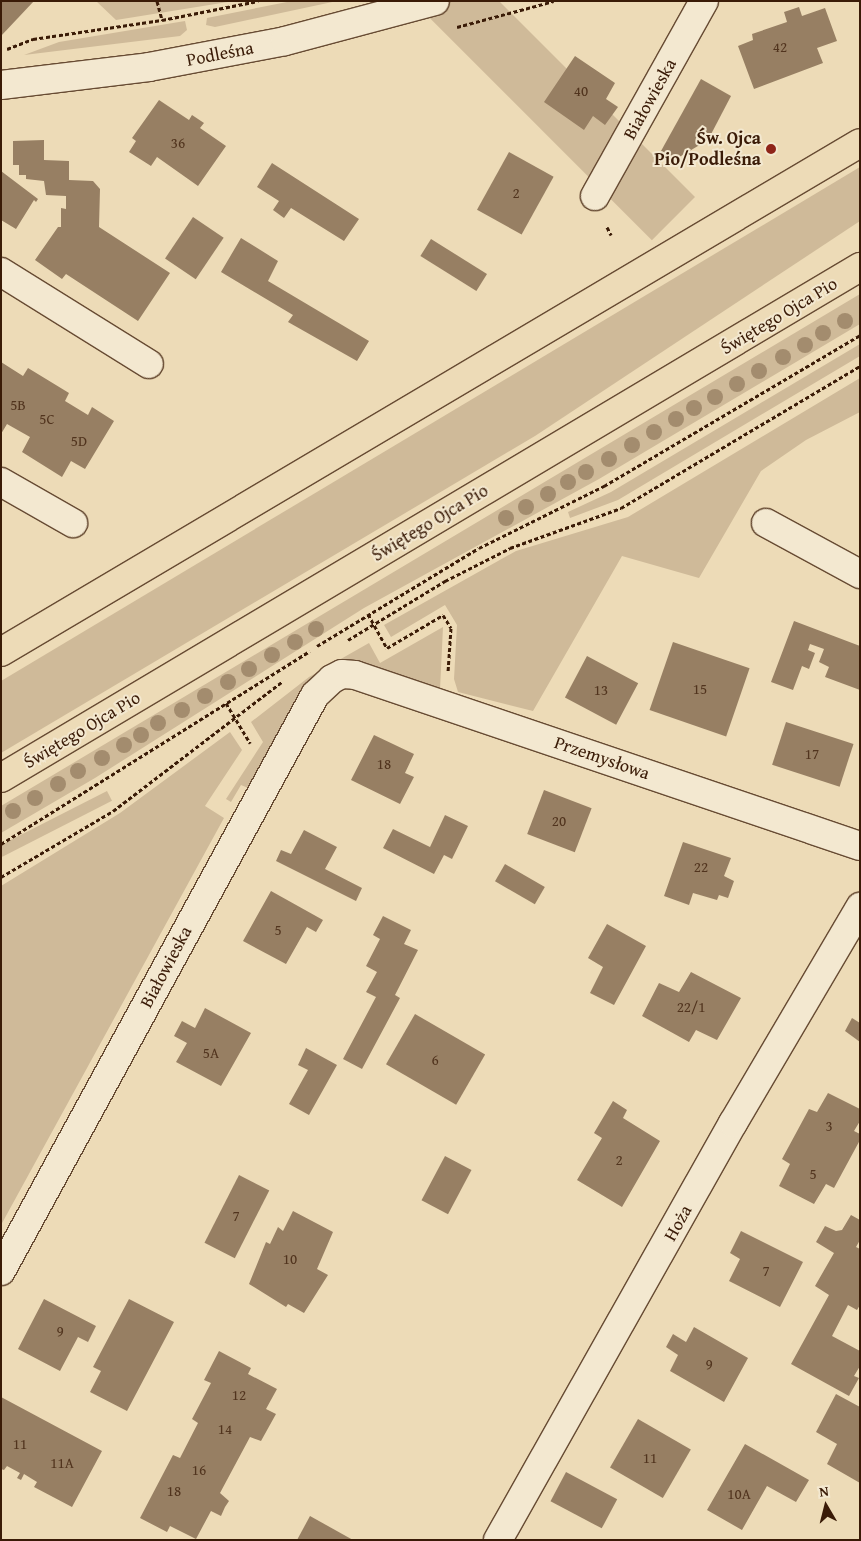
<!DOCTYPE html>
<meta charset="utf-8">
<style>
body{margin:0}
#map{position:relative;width:861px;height:1541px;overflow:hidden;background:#eddbb7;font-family:"Gentium Book Plus",serif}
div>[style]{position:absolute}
.green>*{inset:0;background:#cfba99;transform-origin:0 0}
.building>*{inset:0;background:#977f63;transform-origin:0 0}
.path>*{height:3px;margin-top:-1.5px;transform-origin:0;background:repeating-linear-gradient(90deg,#3a1b07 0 4px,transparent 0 6.5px)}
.roads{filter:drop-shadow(1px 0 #674b33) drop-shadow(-1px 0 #674b33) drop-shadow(0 1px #674b33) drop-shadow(0 -1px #674b33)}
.minor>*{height:28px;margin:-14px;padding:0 14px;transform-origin:14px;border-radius:14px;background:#f3e8d0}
.major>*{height:28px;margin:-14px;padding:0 14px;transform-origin:14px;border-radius:14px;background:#eddbb7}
.trees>*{width:16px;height:16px;margin:-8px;border-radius:50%;background:#a38c6e}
.dots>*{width:14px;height:14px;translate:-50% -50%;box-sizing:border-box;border:2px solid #f3e8d0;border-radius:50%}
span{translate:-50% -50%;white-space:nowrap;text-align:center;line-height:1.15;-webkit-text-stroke:4px #f3e8d0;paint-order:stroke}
.number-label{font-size:15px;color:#51341e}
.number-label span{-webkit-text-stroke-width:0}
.street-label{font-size:18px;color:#3a1b07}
.poi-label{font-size:18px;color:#3a1b07;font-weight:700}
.right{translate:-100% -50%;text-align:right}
.frame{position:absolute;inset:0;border:2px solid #3a1b07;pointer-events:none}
.north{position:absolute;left:801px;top:1481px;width:50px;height:50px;-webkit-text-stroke:4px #f3e8d0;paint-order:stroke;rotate:352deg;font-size:14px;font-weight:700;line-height:20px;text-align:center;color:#3a1b07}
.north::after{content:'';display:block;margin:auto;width:18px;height:22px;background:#3a1b07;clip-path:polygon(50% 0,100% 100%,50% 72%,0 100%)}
</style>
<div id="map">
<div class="green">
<i style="clip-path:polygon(96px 1px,234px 1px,116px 20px)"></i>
<i style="clip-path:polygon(292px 1px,337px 1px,215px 27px,206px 25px,207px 18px)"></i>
<i style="clip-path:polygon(185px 21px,187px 30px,180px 36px,24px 55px,59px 42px)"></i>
<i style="clip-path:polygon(860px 167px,860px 221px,535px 436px,1px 753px,1px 681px)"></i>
<i style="left:695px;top:197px;width:61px;height:807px;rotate:135deg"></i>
<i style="clip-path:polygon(860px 294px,860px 324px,599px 479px,364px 608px,95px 778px,1px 833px,1px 806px)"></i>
<i style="clip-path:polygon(860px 344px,860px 356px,618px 500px,570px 518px,568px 512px,611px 492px)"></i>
<i style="clip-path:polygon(860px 378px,860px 412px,806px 440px,761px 471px,699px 578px,622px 556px,533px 711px,458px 692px,454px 679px,457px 625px,445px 605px,391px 637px,384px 625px,516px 551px,628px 517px)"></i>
<i style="clip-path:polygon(443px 627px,440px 690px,320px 673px,303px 688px,248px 788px,241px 785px,231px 802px,226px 799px,263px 742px,251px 722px,309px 677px,369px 643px,380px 663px)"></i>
<i style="clip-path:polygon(230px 732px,242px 750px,205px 806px,224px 818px,1px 1225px,1px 886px,120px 813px)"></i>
<i style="left:107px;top:791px;width:11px;height:123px;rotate:63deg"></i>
</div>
<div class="building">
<i style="clip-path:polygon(1px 1px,34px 1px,1px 36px)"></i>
<i style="clip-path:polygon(799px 7px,802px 16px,825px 8px,837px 41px,817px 48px,823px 63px,754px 89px,738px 46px,753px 40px,752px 34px,787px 22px,784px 12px)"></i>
<i style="clip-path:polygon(575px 56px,615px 83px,606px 99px,618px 107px,605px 125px,593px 116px,584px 130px,544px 102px)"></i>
<i style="clip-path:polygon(701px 79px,731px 96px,708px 140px,676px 159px,661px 151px)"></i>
<i style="clip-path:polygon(159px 100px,189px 120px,192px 115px,204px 123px,200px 128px,226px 146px,198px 186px,157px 157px,151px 166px,129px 152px,136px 141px,132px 138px)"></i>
<i style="clip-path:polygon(44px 140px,44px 160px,69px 161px,69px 180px,93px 181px,100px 189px,99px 227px,170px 273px,138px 321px,66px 274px,62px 279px,35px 260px,58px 227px,61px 227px,61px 208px,66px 209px,66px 196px,46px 195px,44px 181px,26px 179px,26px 175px,19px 175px,19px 165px,13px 165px,13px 141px)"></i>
<i style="left:509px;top:152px;width:51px;height:66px;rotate:29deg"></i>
<i style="clip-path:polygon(272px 163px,359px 219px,344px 241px,291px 208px,284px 218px,273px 210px,279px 201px,257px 187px)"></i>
<i style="clip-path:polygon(1px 171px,38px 199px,36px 202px,34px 200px,16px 229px,1px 220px)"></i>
<i style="left:193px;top:217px;width:37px;height:50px;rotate:34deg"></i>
<i style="clip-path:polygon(241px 238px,278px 261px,268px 281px,369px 341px,357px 361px,288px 322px,293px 315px,221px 272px)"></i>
<i style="left:431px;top:239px;width:66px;height:20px;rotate:32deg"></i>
<i style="clip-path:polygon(1px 362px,23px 376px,28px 368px,69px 393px,65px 401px,88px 415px,92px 407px,114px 421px,85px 469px,71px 461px,62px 477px,22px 452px,30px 437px,7px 424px,1px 434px)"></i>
<i style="clip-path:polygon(794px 621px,860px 646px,860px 690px,825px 677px,829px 667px,819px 662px,824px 649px,810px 644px,808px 650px,815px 653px,809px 669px,802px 666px,793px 690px,771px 682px)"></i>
<i style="left:673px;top:642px;width:81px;height:72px;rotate:19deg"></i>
<i style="left:587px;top:656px;width:58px;height:47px;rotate:28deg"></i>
<i style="left:786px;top:722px;width:71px;height:45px;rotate:18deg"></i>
<i style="clip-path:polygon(374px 735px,414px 754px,405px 773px,414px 777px,400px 804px,351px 780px)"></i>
<i style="left:544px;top:790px;width:51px;height:47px;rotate:21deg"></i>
<i style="clip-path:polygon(445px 815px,468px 826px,452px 859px,444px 855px,434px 874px,383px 848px,393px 829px,430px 847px)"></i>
<i style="clip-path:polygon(304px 830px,337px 847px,325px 869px,362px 888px,356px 901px,276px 861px,281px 850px,291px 854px)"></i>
<i style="clip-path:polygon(683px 842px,731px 858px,724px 876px,734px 881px,728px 898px,719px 895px,717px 900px,693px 893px,689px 905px,664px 896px)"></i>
<i style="left:505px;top:864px;width:46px;height:20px;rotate:30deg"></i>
<i style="clip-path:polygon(271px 891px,323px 920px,316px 932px,307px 927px,286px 964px,243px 941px)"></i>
<i style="clip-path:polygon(383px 916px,411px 930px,404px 944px,418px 950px,395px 995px,400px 998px,362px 1069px,343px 1059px,376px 997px,366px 992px,377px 972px,366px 966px,380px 939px,373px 935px)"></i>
<i style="clip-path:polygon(607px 924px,646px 946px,614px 1005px,590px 993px,603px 967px,588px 958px)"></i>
<i style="clip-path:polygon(691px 972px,741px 998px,717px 1040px,696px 1030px,689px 1042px,642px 1016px,659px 983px,679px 992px)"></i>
<i style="clip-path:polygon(205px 1008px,251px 1033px,221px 1086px,176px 1062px,187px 1043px,174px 1036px,182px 1021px,195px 1028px)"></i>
<i style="left:415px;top:1014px;width:81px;height:58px;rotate:30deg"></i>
<i style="clip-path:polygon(852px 1018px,860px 1023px,860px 1042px,845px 1031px)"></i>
<i style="clip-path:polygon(306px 1048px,337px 1065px,309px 1115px,289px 1104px,308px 1070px,298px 1065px)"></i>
<i style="clip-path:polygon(828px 1093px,860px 1109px,860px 1121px,854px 1131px,860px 1134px,860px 1140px,834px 1188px,826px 1184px,814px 1204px,779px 1186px,790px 1164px,782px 1159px,809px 1109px,817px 1112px)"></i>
<i style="clip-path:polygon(613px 1101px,627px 1110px,623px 1118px,660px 1141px,622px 1207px,577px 1180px,602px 1138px,594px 1133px)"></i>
<i style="left:445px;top:1156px;width:30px;height:50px;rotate:28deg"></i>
<i style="left:239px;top:1175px;width:34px;height:76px;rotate:27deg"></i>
<i style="clip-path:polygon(293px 1211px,333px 1232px,317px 1269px,328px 1275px,304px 1313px,288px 1304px,286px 1307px,249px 1284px,266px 1242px,270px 1244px,278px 1227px,283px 1231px)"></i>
<i style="clip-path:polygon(851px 1215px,860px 1220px,860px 1240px,856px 1247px,860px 1249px,860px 1305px,857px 1310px,848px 1305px,832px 1336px,860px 1351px,860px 1366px,854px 1376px,859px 1378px,849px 1396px,791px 1364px,829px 1295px,815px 1286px,834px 1253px,816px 1242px,825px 1226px,836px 1231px,842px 1230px)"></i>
<i style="clip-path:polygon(741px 1231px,803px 1262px,780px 1307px,729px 1281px,740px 1259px,730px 1253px)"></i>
<i style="clip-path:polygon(44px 1299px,96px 1326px,88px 1342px,78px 1337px,60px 1371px,18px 1349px)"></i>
<i style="clip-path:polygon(129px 1299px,174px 1322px,127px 1411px,90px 1392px,101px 1371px,93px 1367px)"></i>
<i style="clip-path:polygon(694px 1327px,748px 1358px,724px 1402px,670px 1371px,678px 1355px,666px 1347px,673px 1334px,686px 1342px)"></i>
<i style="clip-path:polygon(219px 1351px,251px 1368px,248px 1374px,277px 1389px,266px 1409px,276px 1414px,261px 1441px,250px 1437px,220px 1493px,229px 1501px,225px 1507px,221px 1516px,211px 1511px,196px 1539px,170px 1526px,167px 1532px,140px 1518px,173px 1455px,180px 1458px,198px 1423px,192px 1419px,211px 1383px,204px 1380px)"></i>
<i style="clip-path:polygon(836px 1394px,860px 1407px,860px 1483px,827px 1464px,837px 1444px,816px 1432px)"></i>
<i style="clip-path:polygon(1px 1397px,102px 1451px,72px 1507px,34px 1487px,37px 1482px,24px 1474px,21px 1480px,17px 1478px,20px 1473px,7px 1466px,4px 1470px,1px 1469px)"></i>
<i style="left:638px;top:1419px;width:61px;height:56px;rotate:30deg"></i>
<i style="clip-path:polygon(745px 1444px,809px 1480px,796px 1502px,767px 1486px,742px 1530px,707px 1510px)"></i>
<i style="left:566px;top:1472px;width:58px;height:33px;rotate:28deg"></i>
<i style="clip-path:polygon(310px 1516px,353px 1540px,297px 1540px)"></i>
</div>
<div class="path">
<i style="left:157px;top:1px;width:20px;rotate:75deg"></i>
<i style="left:457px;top:27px;width:100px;rotate:-15deg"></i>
<i style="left:7px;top:49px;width:28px;rotate:-21deg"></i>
<i style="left:33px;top:39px;width:130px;rotate:-8.4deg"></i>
<i style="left:162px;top:20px;width:98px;rotate:-11.2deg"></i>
<i style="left:607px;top:227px;width:9px;rotate:63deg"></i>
<i style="left:368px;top:614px;width:39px;rotate:61deg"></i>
<i style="left:387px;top:648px;width:65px;rotate:-30.5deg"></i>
<i style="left:443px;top:615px;width:15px;rotate:58deg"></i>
<i style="left:451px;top:628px;width:44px;rotate:93.9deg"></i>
<i style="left:348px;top:640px;width:114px;rotate:-31.3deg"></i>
<i style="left:445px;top:581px;width:73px;rotate:-26.9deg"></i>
<i style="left:510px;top:548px;width:118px;rotate:-19.8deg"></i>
<i style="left:621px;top:508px;width:278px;rotate:-30.7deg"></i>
<i style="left:317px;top:646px;width:189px;rotate:-31.2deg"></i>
<i style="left:479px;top:548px;width:140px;rotate:-26.4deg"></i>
<i style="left:604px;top:486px;width:297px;rotate:-30.5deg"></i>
<i style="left:226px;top:703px;width:47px;rotate:59deg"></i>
<i style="left:1px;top:844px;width:364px;rotate:-32deg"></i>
<i style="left:1px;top:877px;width:130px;rotate:-30.5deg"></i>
<i style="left:113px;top:811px;width:213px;rotate:-37.4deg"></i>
</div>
<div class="roads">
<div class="minor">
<i style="left:1px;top:85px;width:149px;rotate:-6.9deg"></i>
<i style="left:149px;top:67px;width:138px;rotate:-10.8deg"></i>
<i style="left:285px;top:41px;width:155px;rotate:-14.9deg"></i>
<i style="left:595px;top:196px;width:223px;rotate:-60.8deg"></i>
<i style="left:1px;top:272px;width:174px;rotate:31.9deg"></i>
<i style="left:1px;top:482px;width:83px;rotate:29.7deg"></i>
<i style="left:766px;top:523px;width:107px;rotate:28.5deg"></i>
<i style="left:1px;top:1271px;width:656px;rotate:-61.4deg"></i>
<i style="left:315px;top:695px;width:23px;rotate:-43deg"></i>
<i style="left:332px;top:679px;width:11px;rotate:-27deg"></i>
<i style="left:342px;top:674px;width:13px;rotate:4deg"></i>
<i style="left:355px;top:675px;width:533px;rotate:18.71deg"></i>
<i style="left:498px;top:1540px;width:479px;rotate:-60.6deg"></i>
<i style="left:733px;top:1123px;width:251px;rotate:-59.5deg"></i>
</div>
<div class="major">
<i style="left:1px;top:652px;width:998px;rotate:-30.65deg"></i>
<i style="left:1px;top:778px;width:1000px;rotate:-30.75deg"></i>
</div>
</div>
<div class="trees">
<i style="left:845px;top:321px"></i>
<i style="left:823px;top:333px"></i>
<i style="left:805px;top:345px"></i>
<i style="left:783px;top:357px"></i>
<i style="left:759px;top:371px"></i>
<i style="left:737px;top:384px"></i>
<i style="left:715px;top:397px"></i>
<i style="left:694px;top:408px"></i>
<i style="left:676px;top:419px"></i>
<i style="left:654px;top:432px"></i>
<i style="left:632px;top:445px"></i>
<i style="left:609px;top:459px"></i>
<i style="left:586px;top:472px"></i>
<i style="left:568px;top:482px"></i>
<i style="left:548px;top:494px"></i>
<i style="left:526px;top:507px"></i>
<i style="left:506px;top:518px"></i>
<i style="left:316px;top:629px"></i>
<i style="left:295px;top:642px"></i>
<i style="left:272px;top:655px"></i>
<i style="left:249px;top:669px"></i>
<i style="left:228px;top:682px"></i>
<i style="left:205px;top:696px"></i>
<i style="left:182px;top:710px"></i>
<i style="left:158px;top:723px"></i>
<i style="left:141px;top:735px"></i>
<i style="left:124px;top:745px"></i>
<i style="left:102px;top:758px"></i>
<i style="left:78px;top:771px"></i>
<i style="left:58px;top:784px"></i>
<i style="left:35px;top:798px"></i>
<i style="left:13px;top:811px"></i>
</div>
<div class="dots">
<i style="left:771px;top:149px;background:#8f2418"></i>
</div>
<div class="number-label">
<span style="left:780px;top:47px">42</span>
<span style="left:581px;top:91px">40</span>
<span style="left:178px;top:143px">36</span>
<span style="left:516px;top:193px">2</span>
<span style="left:18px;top:405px">5B</span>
<span style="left:47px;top:419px">5C</span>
<span style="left:79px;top:441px">5D</span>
<span style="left:700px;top:689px">15</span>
<span style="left:601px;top:690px">13</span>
<span style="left:812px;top:754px">17</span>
<span style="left:384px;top:764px">18</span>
<span style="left:559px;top:821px">20</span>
<span style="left:701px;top:867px">22</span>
<span style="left:278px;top:930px">5</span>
<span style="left:691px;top:1007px">22/1</span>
<span style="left:211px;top:1053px">5A</span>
<span style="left:435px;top:1060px">6</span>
<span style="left:829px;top:1126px">3</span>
<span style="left:619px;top:1160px">2</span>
<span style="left:813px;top:1174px">5</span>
<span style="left:236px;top:1216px">7</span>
<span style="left:290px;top:1259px">10</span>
<span style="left:766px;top:1271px">7</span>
<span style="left:60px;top:1331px">9</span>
<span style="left:709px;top:1364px">9</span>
<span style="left:239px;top:1395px">12</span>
<span style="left:225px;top:1429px">14</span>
<span style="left:20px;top:1444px">11</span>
<span style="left:650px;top:1458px">11</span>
<span style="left:62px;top:1463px">11A</span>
<span style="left:199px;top:1470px">16</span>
<span style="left:174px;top:1491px">18</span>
<span style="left:739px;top:1494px">10A</span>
</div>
<div class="street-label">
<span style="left:220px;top:54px;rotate:-11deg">Podleśna</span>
<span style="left:650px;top:99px;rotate:-61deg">Białowieska</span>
<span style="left:779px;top:316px;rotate:-31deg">Świętego Ojca Pio</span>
<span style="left:430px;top:523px;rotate:-31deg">Świętego Ojca Pio</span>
<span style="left:82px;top:730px;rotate:-31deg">Świętego Ojca Pio</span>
<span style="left:602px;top:758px;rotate:19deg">Przemysłowa</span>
<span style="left:166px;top:967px;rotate:-62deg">Białowieska</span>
<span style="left:678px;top:1223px;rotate:-61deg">Hoża</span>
</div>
<div class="poi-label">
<span class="right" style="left:761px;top:149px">Św. Ojca<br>Pio/Podleśna</span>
</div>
<div class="frame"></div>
<div class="north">N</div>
</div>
